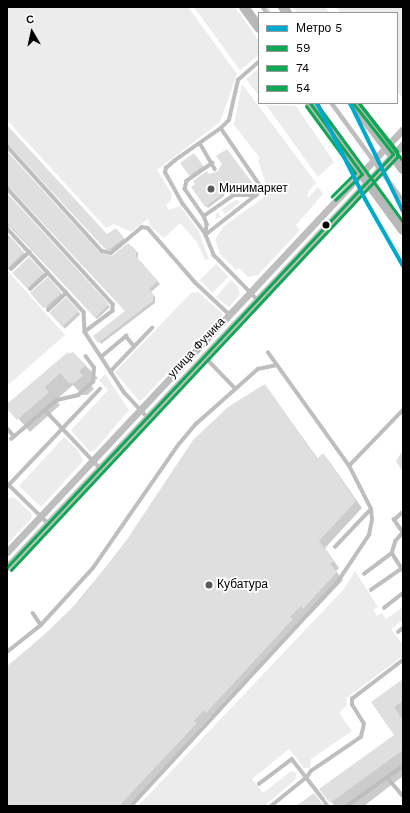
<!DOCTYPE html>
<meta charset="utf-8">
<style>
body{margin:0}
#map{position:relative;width:410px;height:813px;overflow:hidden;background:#fff;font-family:"Work Sans",sans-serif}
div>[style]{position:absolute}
.green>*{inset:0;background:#ececec;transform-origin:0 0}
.shadow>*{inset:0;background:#0003;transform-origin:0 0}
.building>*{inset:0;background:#dfdfdf;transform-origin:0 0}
.service>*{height:3.5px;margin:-1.75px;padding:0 1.75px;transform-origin:1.75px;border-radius:1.75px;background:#bebebe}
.minor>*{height:7px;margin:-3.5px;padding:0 3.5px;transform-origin:3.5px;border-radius:3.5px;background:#bebebe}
.secondary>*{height:10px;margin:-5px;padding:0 5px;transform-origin:5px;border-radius:5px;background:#b8b8b8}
.tram>*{height:1px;margin:-0.5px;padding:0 0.5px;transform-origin:0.5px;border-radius:0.5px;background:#bebebe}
.bus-1>*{height:3px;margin:-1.5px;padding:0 1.5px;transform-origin:1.5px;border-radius:1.5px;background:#10a855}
.bus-2>*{height:3px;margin:-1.5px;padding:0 1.5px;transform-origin:1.5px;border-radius:1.5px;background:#10a855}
.bus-3>*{height:3px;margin:-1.5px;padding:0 1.5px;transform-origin:1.5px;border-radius:1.5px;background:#10a855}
.metro-1>*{height:4px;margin:-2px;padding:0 2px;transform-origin:2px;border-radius:2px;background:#00a9ce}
.dots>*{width:11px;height:11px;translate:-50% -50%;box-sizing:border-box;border:2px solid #fff;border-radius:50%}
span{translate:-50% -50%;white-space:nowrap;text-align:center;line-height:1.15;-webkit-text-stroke:3.5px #fff;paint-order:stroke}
.poi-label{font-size:12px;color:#000}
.left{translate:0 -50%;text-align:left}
.street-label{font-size:12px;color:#000}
.frame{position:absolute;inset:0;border:8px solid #000;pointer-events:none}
.legend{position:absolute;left:258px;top:12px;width:140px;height:92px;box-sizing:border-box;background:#fff;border:1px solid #999;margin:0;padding:5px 7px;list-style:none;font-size:12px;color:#000}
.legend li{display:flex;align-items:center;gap:8px;height:20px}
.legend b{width:20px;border:1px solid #999}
.north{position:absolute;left:12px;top:12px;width:40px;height:40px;-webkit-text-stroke:3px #fff;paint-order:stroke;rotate:351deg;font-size:11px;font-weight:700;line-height:16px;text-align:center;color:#000}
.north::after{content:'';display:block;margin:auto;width:14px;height:18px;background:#000;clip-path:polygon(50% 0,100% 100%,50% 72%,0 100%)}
</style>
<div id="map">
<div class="green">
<i style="clip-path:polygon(7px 7px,188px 7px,237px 74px,220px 122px,157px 170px,172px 194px,171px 200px,166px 205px,169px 210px,180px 206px,198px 230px,209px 259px,205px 260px,197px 242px,180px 223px,164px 238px,151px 227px,148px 219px,131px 232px,114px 224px,106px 228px,7px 120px)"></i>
<i style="clip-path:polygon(194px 7px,235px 7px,259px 41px,259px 55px,240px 70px)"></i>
<i style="clip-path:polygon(292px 7px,325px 7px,330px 13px,297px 13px)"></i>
<i style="clip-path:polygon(336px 7px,403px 7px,403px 99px,397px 91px,397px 13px,341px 13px)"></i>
<i style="clip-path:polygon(259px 68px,259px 96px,246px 79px)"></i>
<i style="clip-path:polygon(242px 84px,316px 183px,308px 192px,308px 198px,318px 187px,323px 194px,296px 225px,300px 230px,258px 275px,248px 277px,239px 268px,236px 270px,220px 254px,215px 239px,223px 227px,264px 197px,268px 190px,258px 160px,260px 158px,234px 125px)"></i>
<i style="clip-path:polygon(266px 105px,296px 106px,334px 162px,318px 177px)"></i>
<i style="clip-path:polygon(235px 200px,238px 200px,239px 203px,225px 214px,222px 210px,218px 213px,221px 217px,215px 219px,216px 214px)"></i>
<i style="clip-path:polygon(378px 220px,403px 254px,403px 262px,376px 223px)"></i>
<i style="left:216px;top:264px;width:18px;height:23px;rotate:45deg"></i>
<i style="clip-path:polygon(7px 270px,65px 335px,7px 386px)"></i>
<i style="clip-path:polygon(231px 280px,238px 287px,240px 294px,229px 307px,216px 297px)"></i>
<i style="clip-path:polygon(198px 292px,223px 314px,140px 402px,115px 372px,191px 293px)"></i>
<i style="clip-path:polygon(105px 374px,129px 410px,95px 450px,90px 452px,71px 430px,108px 390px,99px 380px)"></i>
<i style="clip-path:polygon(64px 437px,78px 450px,83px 461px,41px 507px,19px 486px)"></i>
<i style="clip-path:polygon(11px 497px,15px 498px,31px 513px,32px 518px,7px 544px,7px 500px)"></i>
<i style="clip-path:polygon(355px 571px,378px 607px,373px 610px,377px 616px,382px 613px,386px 619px,403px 607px,403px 620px,391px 629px,403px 645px,403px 656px,346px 698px,347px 705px,339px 713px,352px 731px,311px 759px,310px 768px,304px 768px,289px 749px,252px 779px,263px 793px,291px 771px,297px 773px,295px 780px,264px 806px,138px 806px,344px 589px)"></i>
</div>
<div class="shadow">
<i style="clip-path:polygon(7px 126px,107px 235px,116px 229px,125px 240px,113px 251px,107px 250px,12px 146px,7px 146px)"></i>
<i style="clip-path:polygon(7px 152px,100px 254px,112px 257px,128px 244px,138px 253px,138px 259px,160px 284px,151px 292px,155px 297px,155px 303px,101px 344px,95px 336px,127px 311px,12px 188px,7px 188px)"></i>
<i style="clip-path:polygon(228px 152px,252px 183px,242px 190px,237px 183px,228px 186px,224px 196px,208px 208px,192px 188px,209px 175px,218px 172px)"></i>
<i style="clip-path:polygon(196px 156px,204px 168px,192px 177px,190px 175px)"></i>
<i style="clip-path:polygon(7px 194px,110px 307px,97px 319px,9px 226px,7px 231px)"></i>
<i style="clip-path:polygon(7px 234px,26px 255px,10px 270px,7px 268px)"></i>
<i style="left:29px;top:258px;width:23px;height:21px;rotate:47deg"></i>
<i style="left:48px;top:279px;width:22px;height:21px;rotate:47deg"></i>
<i style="left:66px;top:299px;width:21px;height:21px;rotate:47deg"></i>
<i style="clip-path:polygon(73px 353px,98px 378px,90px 384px,94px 389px,87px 395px,82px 395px,73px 385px,56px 400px,60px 405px,30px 432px,7px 405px)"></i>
<i style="clip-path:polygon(265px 385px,318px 459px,323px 454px,329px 461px,362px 508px,325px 548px,339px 568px,336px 571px,343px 580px,311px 614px,308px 612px,296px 624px,299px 626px,213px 718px,211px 716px,200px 728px,202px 730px,132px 806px,7px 806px,7px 667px,65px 617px,129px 539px)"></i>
<i style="clip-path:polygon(403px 680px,403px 776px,364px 806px,335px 806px,331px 802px,395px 735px,372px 702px)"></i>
</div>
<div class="building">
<i style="clip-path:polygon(7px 125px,107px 234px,116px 228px,124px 238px,110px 249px,104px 248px,7px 143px)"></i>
<i style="clip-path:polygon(227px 149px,251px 181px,240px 189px,235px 182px,226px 184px,222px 192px,223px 194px,205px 207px,191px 187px,195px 184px,193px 181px,207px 171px,209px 174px,217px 172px,222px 164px,216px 156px)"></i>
<i style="clip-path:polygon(7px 151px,100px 253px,112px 256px,128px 243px,136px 250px,136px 256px,158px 281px,149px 289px,153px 294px,153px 301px,98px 343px,93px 336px,125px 311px,7px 185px)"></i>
<i style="left:194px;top:153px;width:16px;height:17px;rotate:55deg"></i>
<i style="clip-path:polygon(7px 193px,109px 304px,95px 318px,7px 222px)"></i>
<i style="clip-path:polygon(11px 237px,24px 252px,8px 268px,7px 240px)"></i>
<i style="left:29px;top:257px;width:22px;height:23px;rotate:47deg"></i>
<i style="left:48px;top:277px;width:21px;height:24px;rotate:49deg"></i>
<i style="left:66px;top:297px;width:19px;height:23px;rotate:47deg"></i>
<i style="clip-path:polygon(68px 352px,69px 354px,73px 352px,86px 365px,79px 371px,83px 376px,74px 383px,69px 383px,60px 373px,45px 387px,49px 392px,17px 420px,7px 409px,7px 404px)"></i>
<i style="clip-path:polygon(265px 384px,317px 459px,323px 453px,356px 501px,319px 541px,334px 561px,330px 564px,337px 572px,303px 609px,301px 606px,290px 617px,293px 619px,206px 713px,204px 710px,194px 721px,197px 723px,119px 806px,7px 806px,7px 666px,42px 637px,82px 598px,128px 538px,193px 440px,228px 407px)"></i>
<i style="clip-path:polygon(403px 450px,403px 472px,396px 461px)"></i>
<i style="clip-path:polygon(403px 679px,403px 701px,394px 707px,403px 720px,403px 750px,330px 803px,319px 789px,394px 735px,371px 702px)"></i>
<i style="clip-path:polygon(314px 793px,324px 806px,296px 806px)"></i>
</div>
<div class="service">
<i style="left:263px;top:7px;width:7px;rotate:56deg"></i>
<i style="left:332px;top:103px;width:120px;rotate:53.8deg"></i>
<i style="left:221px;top:128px;width:73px;rotate:55.7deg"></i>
<i style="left:262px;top:188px;width:9px;rotate:126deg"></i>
<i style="left:257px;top:195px;width:65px;rotate:141.9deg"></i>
<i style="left:206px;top:235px;width:38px;rotate:-127deg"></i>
<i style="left:183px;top:205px;width:37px;rotate:-119deg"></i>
<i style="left:165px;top:173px;width:5px;rotate:-79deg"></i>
<i style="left:166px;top:168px;width:11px;rotate:-41deg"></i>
<i style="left:174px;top:161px;width:57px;rotate:-35.1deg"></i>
<i style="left:221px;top:128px;width:11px;rotate:-45deg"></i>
<i style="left:229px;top:120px;width:41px;rotate:-77.3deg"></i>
<i style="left:238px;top:80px;width:28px;rotate:-41deg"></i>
<i style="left:200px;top:143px;width:30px;rotate:60deg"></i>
<i style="left:7px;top:146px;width:142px;rotate:47.9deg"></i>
<i style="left:102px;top:251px;width:9px;rotate:13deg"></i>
<i style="left:111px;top:253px;width:40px;rotate:-40deg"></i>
<i style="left:142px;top:227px;width:6px;rotate:9deg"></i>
<i style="left:148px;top:228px;width:72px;rotate:49deg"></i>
<i style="left:195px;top:282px;width:47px;rotate:43.3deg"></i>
<i style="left:213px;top:163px;width:32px;rotate:145deg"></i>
<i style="left:187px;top:181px;width:8px;rotate:104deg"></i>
<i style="left:185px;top:189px;width:33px;rotate:55deg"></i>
<i style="left:204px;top:216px;width:9px;rotate:69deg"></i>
<i style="left:207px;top:224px;width:11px;rotate:95deg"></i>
<i style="left:206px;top:235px;width:22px;rotate:68deg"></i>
<i style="left:214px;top:255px;width:62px;rotate:45.7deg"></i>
<i style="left:228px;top:187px;width:10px;rotate:53deg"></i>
<i style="left:7px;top:188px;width:157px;rotate:47.6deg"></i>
<i style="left:113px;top:304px;width:7px;rotate:90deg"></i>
<i style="left:113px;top:311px;width:35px;rotate:143deg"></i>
<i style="left:85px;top:332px;width:72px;rotate:57deg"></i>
<i style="left:124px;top:392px;width:34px;rotate:47deg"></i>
<i style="left:204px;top:216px;width:37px;rotate:-35deg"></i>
<i style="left:234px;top:195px;width:22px"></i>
<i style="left:7px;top:228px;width:114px;rotate:47.5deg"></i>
<i style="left:84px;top:312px;width:20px;rotate:87deg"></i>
<i style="left:11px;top:269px;width:25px;rotate:-43deg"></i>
<i style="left:30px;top:289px;width:24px;rotate:-42deg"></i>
<i style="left:48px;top:310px;width:25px;rotate:-43deg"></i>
<i style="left:204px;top:356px;width:45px;rotate:45.9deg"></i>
<i style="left:101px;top:357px;width:33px;rotate:-40deg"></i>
<i style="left:126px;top:336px;width:13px;rotate:51deg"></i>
<i style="left:110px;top:372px;width:61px;rotate:-46.3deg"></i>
<i style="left:45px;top:410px;width:80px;rotate:46.5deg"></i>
<i style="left:7px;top:428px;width:11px;rotate:49deg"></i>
<i style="left:11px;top:439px;width:60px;rotate:-40.3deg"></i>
<i style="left:57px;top:400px;width:22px;rotate:-13deg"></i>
<i style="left:78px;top:395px;width:20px;rotate:-41deg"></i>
<i style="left:93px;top:382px;width:14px;rotate:-86deg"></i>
<i style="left:94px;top:368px;width:14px;rotate:-126deg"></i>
<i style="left:349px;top:466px;width:78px;rotate:-46deg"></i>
<i style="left:7px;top:483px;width:57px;rotate:44.3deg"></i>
<i style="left:7px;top:487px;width:135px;rotate:-46.5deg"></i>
<i style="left:403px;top:533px;width:11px;rotate:131deg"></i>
<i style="left:396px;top:541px;width:13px;rotate:108deg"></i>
<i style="left:392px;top:553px;width:20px;rotate:57deg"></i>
<i style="left:403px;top:533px;width:16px;rotate:-125deg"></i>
<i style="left:394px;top:520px;width:12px;rotate:-42deg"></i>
<i style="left:335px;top:547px;width:52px;rotate:-46.5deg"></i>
<i style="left:364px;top:574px;width:35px;rotate:-37deg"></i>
<i style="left:371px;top:590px;width:38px;rotate:-35deg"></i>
<i style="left:384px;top:608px;width:24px;rotate:-38deg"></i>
<i style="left:33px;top:613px;width:14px;rotate:56deg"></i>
<i style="left:398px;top:632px;width:6px;rotate:-39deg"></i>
<i style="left:7px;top:652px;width:43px;rotate:-38.5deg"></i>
<i style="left:41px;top:625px;width:77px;rotate:-47.6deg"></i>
<i style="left:93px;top:568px;width:151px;rotate:-55.3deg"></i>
<i style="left:179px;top:444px;width:26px;rotate:-50deg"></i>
<i style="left:196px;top:424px;width:83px;rotate:-41.6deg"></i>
<i style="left:258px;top:369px;width:19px;rotate:-12deg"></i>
<i style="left:388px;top:778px;width:23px;rotate:50deg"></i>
<i style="left:259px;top:784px;width:41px;rotate:-37.1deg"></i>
<i style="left:292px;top:759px;width:51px;rotate:52.2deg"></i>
<i style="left:325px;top:802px;width:5px;rotate:53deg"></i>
<i style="left:131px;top:806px;width:304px;rotate:-47.3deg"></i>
<i style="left:337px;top:583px;width:58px;rotate:-56.3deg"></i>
<i style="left:369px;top:535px;width:16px;rotate:-79deg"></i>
<i style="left:372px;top:519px;width:10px;rotate:-96deg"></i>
<i style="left:371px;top:509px;width:48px;rotate:-117.1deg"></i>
<i style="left:349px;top:466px;width:139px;rotate:-125.6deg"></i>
<i style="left:271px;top:806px;width:46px;rotate:-38.9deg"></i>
<i style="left:307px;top:777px;width:7px;rotate:-56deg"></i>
<i style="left:311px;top:771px;width:60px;rotate:-34.2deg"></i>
<i style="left:361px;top:737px;width:13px;rotate:-77deg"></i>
<i style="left:364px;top:724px;width:22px;rotate:-122deg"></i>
<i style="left:352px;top:705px;width:6px;rotate:-90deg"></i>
<i style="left:352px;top:699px;width:64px;rotate:-37.4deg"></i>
<i style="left:347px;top:806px;width:69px;rotate:-35.5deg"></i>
</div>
<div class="minor">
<i style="left:7px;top:552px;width:579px;rotate:-46.89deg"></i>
<i style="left:7px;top:567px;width:579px;rotate:-46.89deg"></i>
</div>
<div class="secondary">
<i style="left:244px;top:7px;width:26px;rotate:54deg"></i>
<i style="left:283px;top:7px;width:7px;rotate:56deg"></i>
<i style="left:310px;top:103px;width:157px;rotate:53.8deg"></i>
<i style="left:353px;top:103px;width:83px;rotate:52.9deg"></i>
</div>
<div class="tram">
<i style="left:266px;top:7px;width:7px;rotate:56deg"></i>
<i style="left:329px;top:103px;width:125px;rotate:53.8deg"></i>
</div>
<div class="bus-1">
<i style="left:310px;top:103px;width:88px;rotate:53.8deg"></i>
<i style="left:362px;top:174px;width:37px;rotate:136deg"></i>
<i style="left:7px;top:567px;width:565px;rotate:-46.94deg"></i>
<i style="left:393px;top:154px;width:65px;rotate:-128.1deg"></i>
</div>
<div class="bus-2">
<i style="left:306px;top:106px;width:83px;rotate:53.8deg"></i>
<i style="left:355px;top:173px;width:33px;rotate:135deg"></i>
<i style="left:11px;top:570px;width:565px;rotate:-46.94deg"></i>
<i style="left:397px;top:157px;width:6px;rotate:-90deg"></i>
<i style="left:397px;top:151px;width:61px;rotate:-128.4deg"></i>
</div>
<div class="bus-3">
<i style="left:316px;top:103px;width:147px;rotate:53.8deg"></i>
<i style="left:359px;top:103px;width:73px;rotate:52.8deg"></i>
</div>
<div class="metro-1">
<i style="left:317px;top:103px;width:107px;rotate:63.4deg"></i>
<i style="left:365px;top:199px;width:77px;rotate:60.4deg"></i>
<i style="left:350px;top:103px;width:120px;rotate:63.9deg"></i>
</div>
<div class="dots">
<i style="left:211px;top:189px;background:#595959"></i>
<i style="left:326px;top:225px;background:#000"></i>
<i style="left:209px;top:585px;background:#595959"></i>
</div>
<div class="poi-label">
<span class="left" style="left:219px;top:189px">Минимаркет</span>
<span class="left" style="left:217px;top:585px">Кубатура</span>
</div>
<div class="street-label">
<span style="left:197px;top:348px;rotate:-47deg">улица Фучика</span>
</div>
<div class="frame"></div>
<ul class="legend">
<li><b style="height:5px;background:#00a9ce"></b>Метро 5</li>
<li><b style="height:5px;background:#10a855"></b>59</li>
<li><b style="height:5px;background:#10a855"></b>74</li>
<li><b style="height:5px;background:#10a855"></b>54</li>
</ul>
<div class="north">С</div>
</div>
